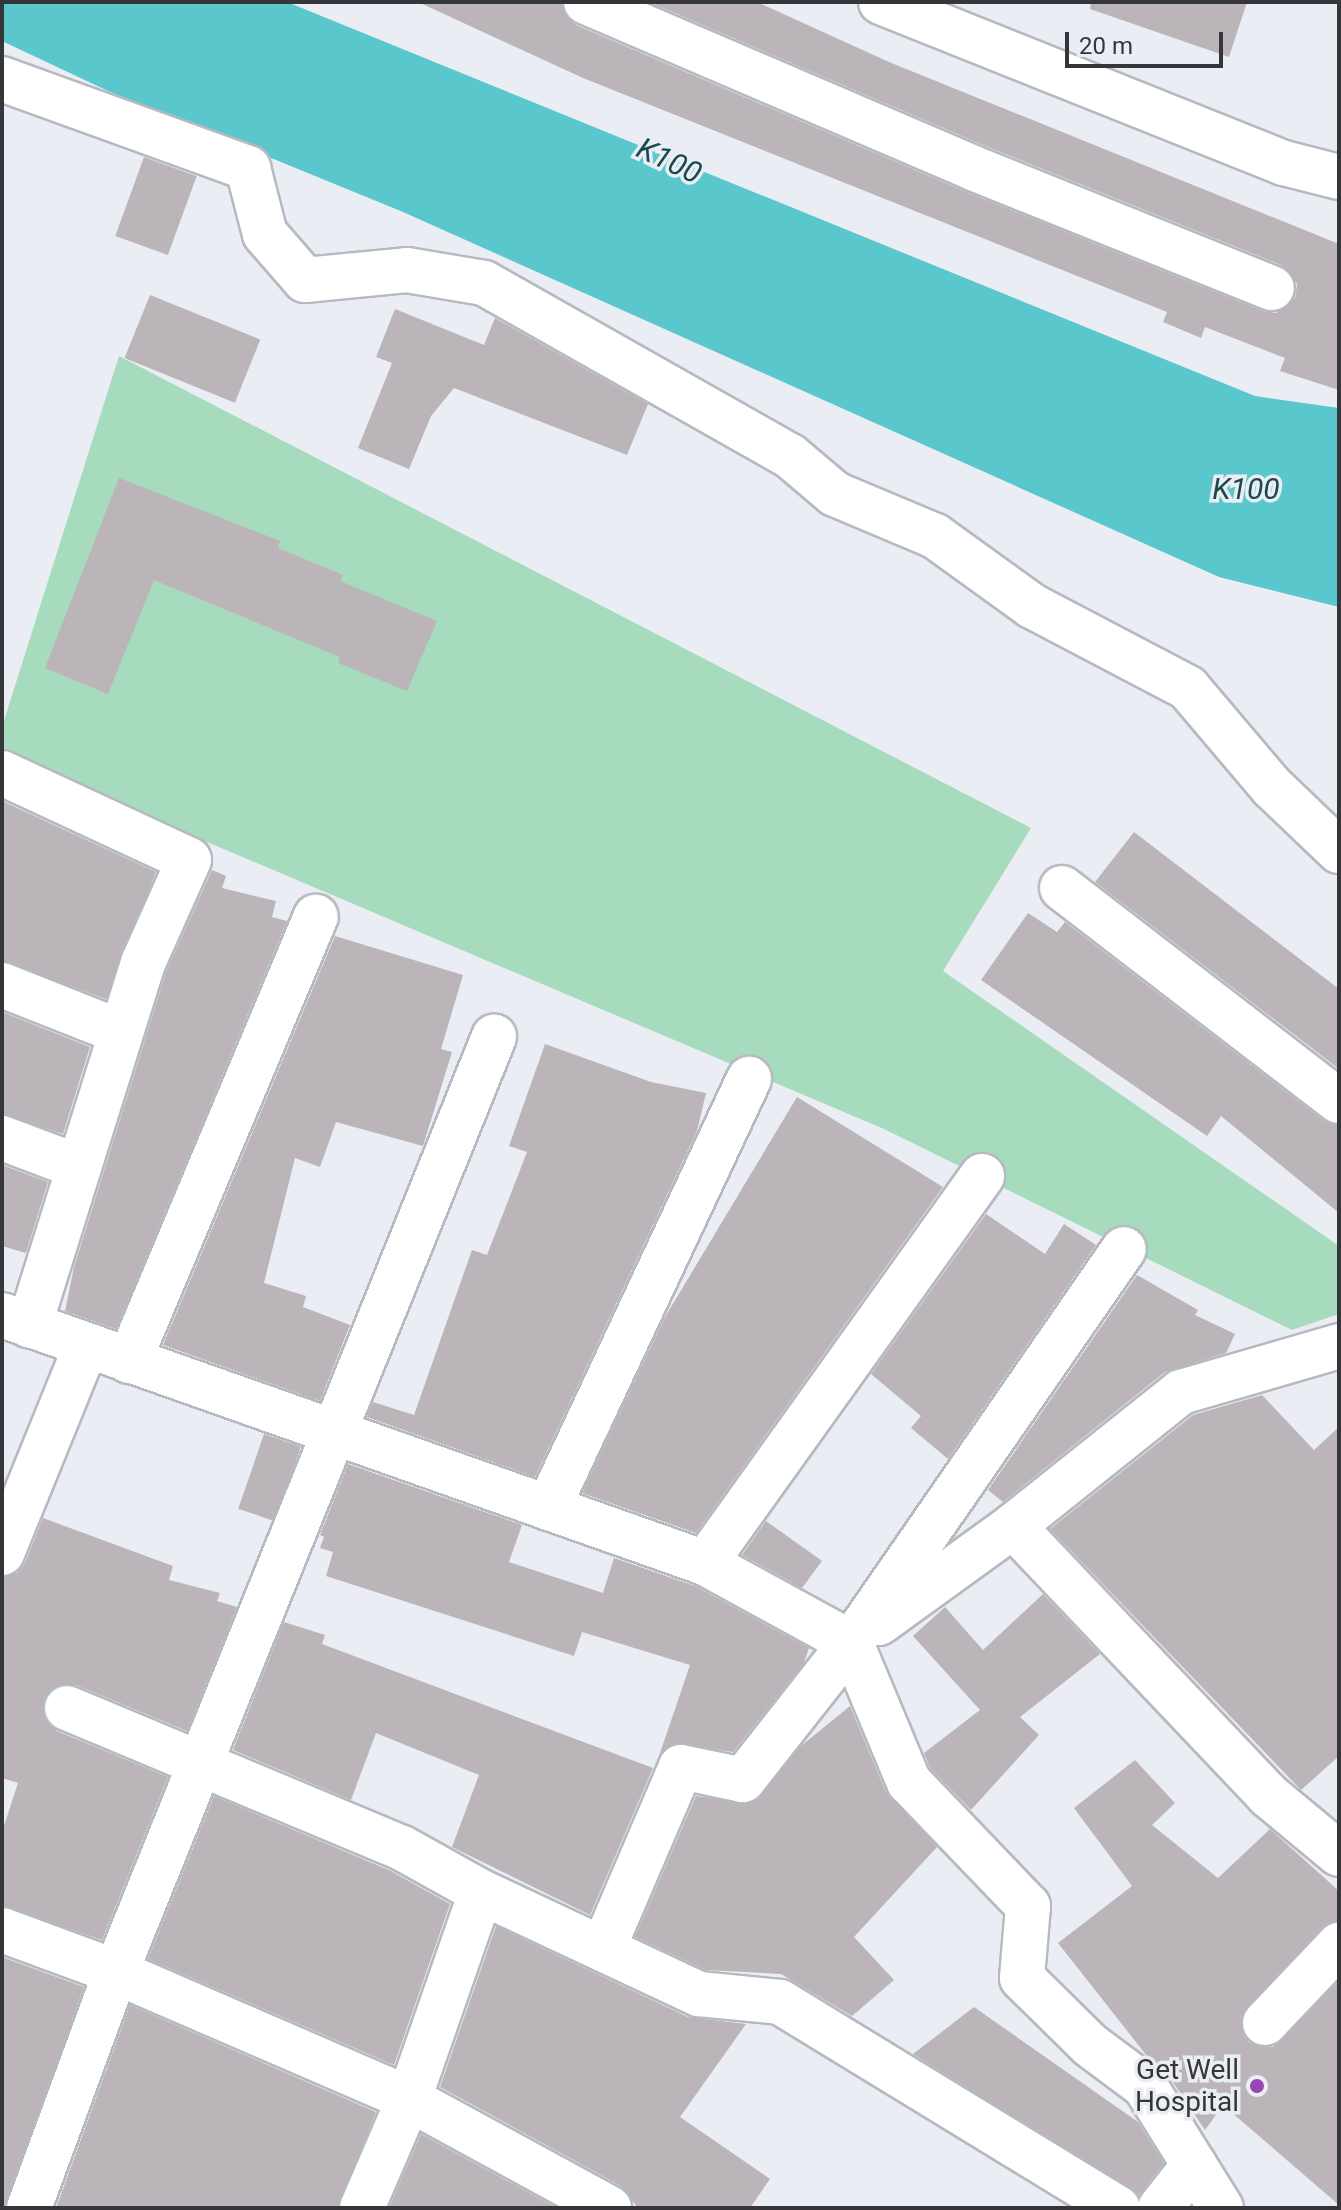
<!DOCTYPE html>
<style>
body{margin:0}
#map{position:relative;width:1341px;height:2210px;overflow:hidden;background:#eaeef4;font-family:Roboto,sans-serif}
div>[style]{position:absolute}
.green>*{inset:0;background:#a7dbbd}
.water>*{inset:0;background:#5ac7cc}
.building>*{inset:0;background:#bbb4b8;transform-origin:0 0}
.roads{filter:drop-shadow(2px 0 #b6bac0) drop-shadow(-2px 0 #b6bac0) drop-shadow(0 2px #b6bac0) drop-shadow(0 -2px #b6bac0)}
.minor>*{height:44px;margin:-22px;padding:0 22px;transform-origin:22px;border-radius:22px;background:#fff}
.dots>*{width:22px;height:22px;translate:-50% -50%;box-sizing:border-box;border:4px solid #eaeef4;border-radius:50%}
span{translate:-50% -50%;white-space:nowrap;text-align:center;line-height:1.15;-webkit-text-stroke:7px #eaeef4;paint-order:stroke}
.poi-label{font-size:28px;color:#353639}
.right{translate:-100% -50%;text-align:right}
.water-label{font-size:30px;color:#18494b;font-style:italic}
.frame{position:absolute;inset:0;border:4px solid #353639;pointer-events:none}
.scale{position:absolute;left:1065px;top:32px;width:158px;height:36px;box-sizing:border-box;border:4px solid #353639;border-top:0;padding-left:10px;font-size:24px;line-height:28px;white-space:nowrap;color:#353639;-webkit-text-stroke:6px #eaeef4;paint-order:stroke}
</style>
<div id="map">
<div class="green">
<i style="clip-path:polygon(119px 356px,1031px 828px,943px 971px,1339px 1246px,1339px 1314px,1292px 1330px,884px 1129px,2px 755px,2px 727px)"></i>
</div>
<div class="water">
<i style="clip-path:polygon(2px 2px,287px 2px,1255px 396px,1339px 408px,1339px 607px,1219px 577px,403px 212px,108px 91px,2px 41px)"></i>
</div>
<div class="building">
<i style="clip-path:polygon(418px 2px,562px 2px,566px 16px,576px 25px,964px 191px,1263px 311px,1276px 313px,1295px 298px,1297px 284px,1281px 265px,983px 145px,649px 2px,757px 2px,889px 62px,1339px 244px,1339px 390px,1280px 371px,1285px 358px,1205px 327px,1201px 338px,1163px 322px,1167px 312px,583px 78px)"></i>
<i style="clip-path:polygon(1091px 2px,1247px 2px,1229px 57px,1090px 9px)"></i>
<i style="left:144px;top:157px;width:56px;height:84px;rotate:20deg"></i>
<i style="left:150px;top:295px;width:119px;height:68px;rotate:22deg"></i>
<i style="clip-path:polygon(395px 309px,484px 345px,495px 318px,648px 404px,627px 455px,454px 388px,431px 416px,409px 469px,358px 448px,392px 363px,376px 357px)"></i>
<i style="clip-path:polygon(119px 478px,280px 541px,278px 548px,343px 575px,340px 581px,437px 621px,407px 691px,338px 663px,340px 657px,154px 580px,108px 694px,45px 668px)"></i>
<i style="clip-path:polygon(2px 801px,156px 872px,106px 999px,2px 961px)"></i>
<i style="clip-path:polygon(1134px 832px,1339px 989px,1339px 1069px,1095px 882px)"></i>
<i style="clip-path:polygon(212px 870px,226px 876px,222px 888px,276px 901px,272px 917px,287px 921px,116px 1329px,65px 1311px,74px 1267px,166px 972px)"></i>
<i style="clip-path:polygon(1028px 913px,1057px 932px,1065px 922px,1324px 1121px,1339px 1125px,1339px 1213px,1221px 1116px,1207px 1136px,981px 980px)"></i>
<i style="clip-path:polygon(335px 936px,463px 975px,441px 1049px,452px 1052px,423px 1146px,336px 1122px,320px 1167px,295px 1158px,264px 1283px,306px 1296px,303px 1307px,350px 1325px,320px 1401px,163px 1345px)"></i>
<i style="clip-path:polygon(2px 1012px,90px 1047px,63px 1134px,2px 1114px)"></i>
<i style="clip-path:polygon(545px 1044px,651px 1082px,706px 1093px,697px 1131px,535px 1477px,367px 1417px,373px 1402px,414px 1415px,472px 1250px,487px 1255px,527px 1152px,509px 1146px)"></i>
<i style="clip-path:polygon(797px 1097px,943px 1187px,696px 1533px,582px 1493px,665px 1317px)"></i>
<i style="clip-path:polygon(2px 1165px,48px 1182px,26px 1253px,2px 1246px)"></i>
<i style="clip-path:polygon(986px 1214px,1045px 1254px,1064px 1224px,1096px 1245px,948px 1459px,911px 1428px,921px 1416px,871px 1374px)"></i>
<i style="clip-path:polygon(1137px 1275px,1198px 1310px,1195px 1315px,1235px 1334px,1226px 1353px,1165px 1372px,1003px 1502px,988px 1490px)"></i>
<i style="clip-path:polygon(1262px 1395px,1314px 1450px,1339px 1427px,1339px 1756px,1301px 1790px,1050px 1529px,1193px 1415px)"></i>
<i style="left:264px;top:1434px;width:39px;height:79px;rotate:19deg"></i>
<i style="clip-path:polygon(348px 1464px,522px 1525px,509px 1562px,603px 1593px,614px 1558px,695px 1586px,809px 1648px,804px 1663px,733px 1752px,675px 1743px,659px 1756px,690px 1665px,582px 1632px,574px 1656px,326px 1576px,333px 1552px,320px 1548px,324px 1537px,320px 1535px)"></i>
<i style="clip-path:polygon(43px 1518px,173px 1566px,169px 1580px,220px 1593px,217px 1601px,237px 1607px,187px 1731px,76px 1685px,53px 1688px,44px 1699px,47px 1722px,57px 1731px,168px 1777px,102px 1940px,2px 1906px,2px 1832px,18px 1783px,2px 1778px,2px 1577px,17px 1573px,25px 1563px)"></i>
<i style="clip-path:polygon(766px 1521px,822px 1561px,802px 1588px,742px 1555px)"></i>
<i style="clip-path:polygon(1043px 1594px,1100px 1654px,1020px 1717px,1039px 1735px,971px 1810px,930px 1768px,924px 1753px,980px 1710px,913px 1636px,945px 1607px,983px 1650px)"></i>
<i style="clip-path:polygon(284px 1622px,325px 1635px,322px 1644px,653px 1768px,590px 1915px,452px 1847px,479px 1775px,376px 1733px,351px 1800px,233px 1750px)"></i>
<i style="clip-path:polygon(850px 1706px,886px 1792px,937px 1847px,854px 1937px,894px 1980px,852px 2016px,781px 1974px,706px 1970px,635px 1937px,696px 1796px,752px 1803px,801px 1746px)"></i>
<i style="clip-path:polygon(1135px 1760px,1175px 1803px,1152px 1825px,1218px 1878px,1270px 1829px,1339px 1891px,1339px 1921px,1321px 1928px,1241px 2018px,1248px 2042px,1273px 2047px,1339px 1981px,1339px 2205px,1223px 2105px,1205px 2130px,1166px 2072px,1147px 2056px,1058px 1943px,1132px 1886px,1074px 1808px)"></i>
<i style="clip-path:polygon(214px 1796px,391px 1871px,450px 1904px,394px 2065px,148px 1959px)"></i>
<i style="clip-path:polygon(496px 1926px,688px 2017px,746px 2024px,680px 2117px,770px 2179px,750px 2208px,638px 2208px,621px 2186px,440px 2087px)"></i>
<i style="clip-path:polygon(2px 1957px,84px 1987px,5px 2208px,2px 2208px)"></i>
<i style="clip-path:polygon(130px 2005px,376px 2112px,338px 2208px,56px 2208px)"></i>
<i style="clip-path:polygon(974px 2007px,1138px 2122px,1164px 2163px,1139px 2195px,913px 2054px)"></i>
<i style="clip-path:polygon(421px 2134px,557px 2208px,389px 2208px)"></i>
</div>
<div class="roads">
<div class="minor">
<i style="left:586px;top:2px;width:421px;rotate:23.2deg"></i>
<i style="left:973px;top:168px;width:322px;rotate:21.9deg"></i>
<i style="left:881px;top:2px;width:434px;rotate:21.8deg"></i>
<i style="left:1284px;top:163px;width:57px;rotate:14.3deg"></i>
<i style="left:2px;top:79px;width:262px;rotate:19.9deg"></i>
<i style="left:248px;top:168px;width:68px;rotate:75.6deg"></i>
<i style="left:265px;top:234px;width:61px;rotate:49deg"></i>
<i style="left:305px;top:280px;width:102px;rotate:-5.6deg"></i>
<i style="left:407px;top:270px;width:78px;rotate:9.6deg"></i>
<i style="left:484px;top:283px;width:352px;rotate:29.5deg"></i>
<i style="left:790px;top:456px;width:59px;rotate:40.2deg"></i>
<i style="left:835px;top:494px;width:108px;rotate:22.8deg"></i>
<i style="left:935px;top:536px;width:120px;rotate:35.8deg"></i>
<i style="left:1032px;top:606px;width:176px;rotate:27.7deg"></i>
<i style="left:1188px;top:688px;width:130px;rotate:49.7deg"></i>
<i style="left:1272px;top:787px;width:93px;rotate:43.7deg"></i>
<i style="left:2px;top:773px;width:206px;rotate:24.9deg"></i>
<i style="left:189px;top:860px;width:113px;rotate:114.1deg"></i>
<i style="left:143px;top:963px;width:380px;rotate:107.4deg"></i>
<i style="left:1062px;top:888px;width:349px;rotate:37.6deg"></i>
<i style="left:2px;top:985px;width:128px;rotate:21.6deg"></i>
<i style="left:2px;top:1138px;width:82px;rotate:20.6deg"></i>
<i style="left:2px;top:1315px;width:745px;rotate:19.43deg"></i>
<i style="left:705px;top:1563px;width:166px;rotate:28.7deg"></i>
<i style="left:851px;top:1643px;width:151px;rotate:67.4deg"></i>
<i style="left:909px;top:1782px;width:172px;rotate:46.2deg"></i>
<i style="left:1028px;top:1906px;width:72px;rotate:94.8deg"></i>
<i style="left:1022px;top:1978px;width:95px;rotate:44.6deg"></i>
<i style="left:1090px;top:2045px;width:69px;rotate:36.7deg"></i>
<i style="left:1145px;top:2086px;width:144px;rotate:58.1deg"></i>
<i style="left:129px;top:1361px;width:482px;rotate:-67.2deg"></i>
<i style="left:548px;top:1508px;width:474px;rotate:-64.9deg"></i>
<i style="left:1013px;top:1526px;width:371px;rotate:46.5deg"></i>
<i style="left:1268px;top:1795px;width:92px;rotate:39.7deg"></i>
<i style="left:2px;top:1553px;width:223px;rotate:-67.9deg"></i>
<i style="left:705px;top:1563px;width:476px;rotate:-54.4deg"></i>
<i style="left:879px;top:1623px;width:165px;rotate:-35.9deg"></i>
<i style="left:1013px;top:1526px;width:215px;rotate:-38.6deg"></i>
<i style="left:1181px;top:1392px;width:165px;rotate:-16.2deg"></i>
<i style="left:67px;top:1708px;width:363px;rotate:22.7deg"></i>
<i style="left:402px;top:1848px;width:90px;rotate:29.1deg"></i>
<i style="left:481px;top:1892px;width:241px;rotate:25.1deg"></i>
<i style="left:699px;top:1994px;width:81px;rotate:5.6deg"></i>
<i style="left:780px;top:2002px;width:396px;rotate:31.4deg"></i>
<i style="left:2px;top:1930px;width:121px;rotate:20.2deg"></i>
<i style="left:116px;top:1972px;width:319px;rotate:23.4deg"></i>
<i style="left:409px;top:2099px;width:219px;rotate:-70.8deg"></i>
<i style="left:603px;top:1949px;width:198px;rotate:-66.8deg"></i>
<i style="left:681px;top:1767px;width:63px;rotate:11.8deg"></i>
<i style="left:743px;top:1780px;width:174px;rotate:-51.8deg"></i>
<i style="left:851px;top:1643px;width:479px;rotate:-55.3deg"></i>
<i style="left:1265px;top:2023px;width:108px;rotate:-46.5deg"></i>
<i style="left:29px;top:2208px;width:252px;rotate:-69.8deg"></i>
<i style="left:116px;top:1972px;width:1009px;rotate:-67.99deg"></i>
<i style="left:362px;top:2208px;width:119px;rotate:-66.7deg"></i>
<i style="left:409px;top:2099px;width:228px;rotate:28.6deg"></i>
<i style="left:1160px;top:2208px;width:55px;rotate:-51.7deg"></i>
</div>
</div>
<div class="dots">
<i style="left:1257px;top:2086px;background:#9646b5"></i>
</div>
<div class="poi-label">
<span class="right" style="left:1239px;top:2086px">Get Well<br>Hospital</span>
</div>
<div class="water-label">
<span style="left:669px;top:161px;rotate:25deg">K100</span>
<span style="left:1246px;top:489px">K100</span>
</div>
<div class="frame"></div>
<div class="scale">20 m</div>
</div>
